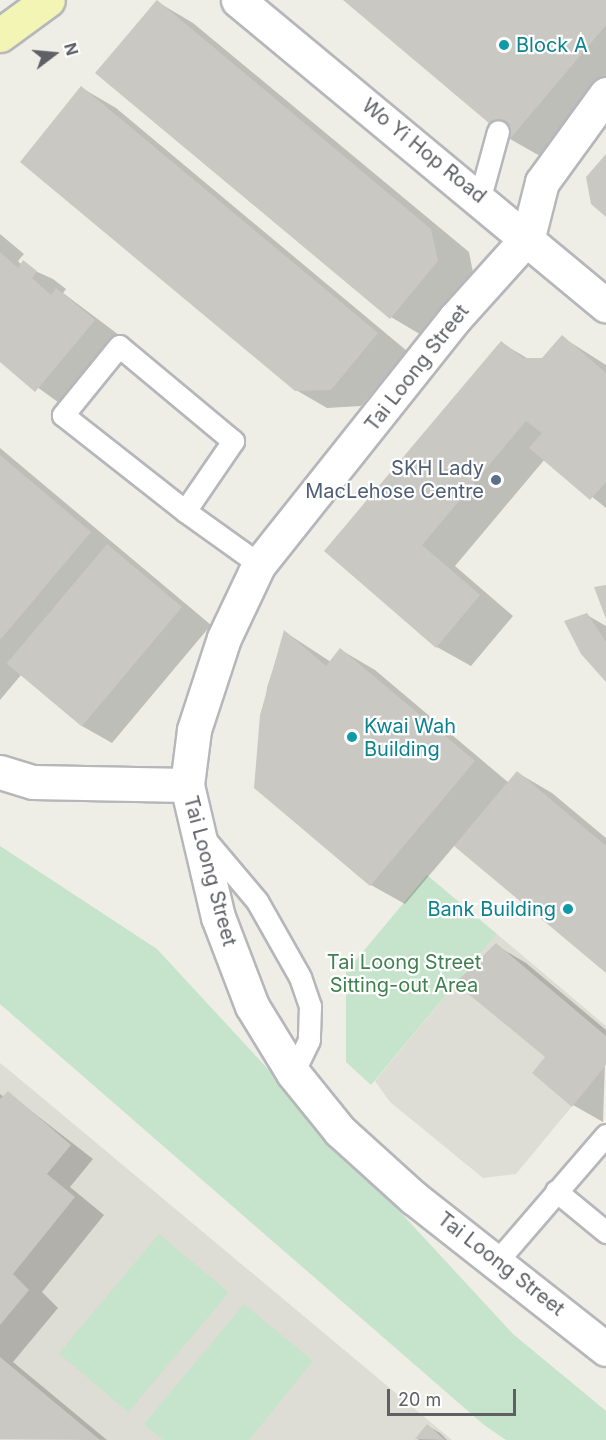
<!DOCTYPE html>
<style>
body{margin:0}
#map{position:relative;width:606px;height:1440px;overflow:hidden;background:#eeeee6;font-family:Inter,sans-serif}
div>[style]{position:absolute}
.education>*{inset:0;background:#deddd5}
.green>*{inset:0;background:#c6e3cc;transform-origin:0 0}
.shadow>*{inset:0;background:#0003}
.building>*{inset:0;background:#cac8c3;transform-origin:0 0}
.roads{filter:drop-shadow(2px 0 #b6b7bb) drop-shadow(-2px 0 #b6b7bb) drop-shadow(0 2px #b6b7bb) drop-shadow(0 -2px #b6b7bb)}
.lane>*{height:21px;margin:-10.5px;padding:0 10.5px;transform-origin:10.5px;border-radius:10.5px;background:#fff}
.street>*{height:33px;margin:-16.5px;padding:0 16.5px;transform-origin:16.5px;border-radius:16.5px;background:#fff}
.secondary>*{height:33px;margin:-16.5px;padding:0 16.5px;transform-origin:16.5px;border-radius:16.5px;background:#fff}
.primary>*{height:33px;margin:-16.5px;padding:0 16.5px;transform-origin:16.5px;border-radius:16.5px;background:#f3f5b4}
.dots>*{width:16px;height:16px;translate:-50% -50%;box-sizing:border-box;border:3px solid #fff;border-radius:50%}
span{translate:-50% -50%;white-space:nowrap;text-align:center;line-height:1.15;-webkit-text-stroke:4.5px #fff;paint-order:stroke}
.culture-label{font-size:20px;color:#0d838f}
.left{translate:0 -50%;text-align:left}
.right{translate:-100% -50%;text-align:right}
.street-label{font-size:20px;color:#5e6065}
.service-label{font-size:20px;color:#4e5e75}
.park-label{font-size:20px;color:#408150}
.north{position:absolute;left:24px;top:24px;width:60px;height:60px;-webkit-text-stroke:4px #fff;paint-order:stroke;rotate:74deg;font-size:16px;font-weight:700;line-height:24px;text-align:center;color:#5e6065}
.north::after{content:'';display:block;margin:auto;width:21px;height:27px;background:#5e6065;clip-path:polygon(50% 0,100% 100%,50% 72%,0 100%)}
.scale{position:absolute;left:387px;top:1389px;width:129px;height:27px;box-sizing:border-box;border:3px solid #5e6065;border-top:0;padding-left:8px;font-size:18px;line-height:21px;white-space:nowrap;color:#5e6065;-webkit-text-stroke:4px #fff;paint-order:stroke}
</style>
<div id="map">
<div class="education">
<i style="clip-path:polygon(497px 934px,606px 1026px,606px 1065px,516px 1174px,483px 1178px,390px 1102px,375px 1081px)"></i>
<i style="clip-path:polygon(0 1063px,15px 1075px,452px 1440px,0 1440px)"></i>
</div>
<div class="green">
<i style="clip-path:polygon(0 846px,157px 949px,513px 1334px,606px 1411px,606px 1440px,506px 1440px,484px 1425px,0 1004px)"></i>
<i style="clip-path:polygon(427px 875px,497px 934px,371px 1085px,346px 1062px,346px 972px)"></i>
<i style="left:159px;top:1234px;width:91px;height:156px;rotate:40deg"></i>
<i style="clip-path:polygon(244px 1304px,313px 1361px,249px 1440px,163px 1440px,144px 1424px)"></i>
</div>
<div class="shadow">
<i style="clip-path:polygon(345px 0,606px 0,606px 78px,540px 156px,510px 139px)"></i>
<i style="clip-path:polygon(156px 1px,193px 23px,469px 252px,475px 283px,428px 339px,391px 317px,97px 73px)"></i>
<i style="clip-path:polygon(82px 88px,116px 108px,407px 351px,361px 406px,327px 408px,296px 390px)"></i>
<i style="clip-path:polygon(0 234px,24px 254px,18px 261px,22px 265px,53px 279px,66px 289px,63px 293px,123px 338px,66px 408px,0 360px)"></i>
<i style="clip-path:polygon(562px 337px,606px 365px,606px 508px,545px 459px,455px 566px,513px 616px,471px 666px,437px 647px,326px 551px,502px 343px,530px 360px,543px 360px)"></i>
<i style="clip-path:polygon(0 448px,211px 625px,112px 743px,82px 726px,21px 675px,0 700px)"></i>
<i style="clip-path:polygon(587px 615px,606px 626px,606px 679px)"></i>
<i style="clip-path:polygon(285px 632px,331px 662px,341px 650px,375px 670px,509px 783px,518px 773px,552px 793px,606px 838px,606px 971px,455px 845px,405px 904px,371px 885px,255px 787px,267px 688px)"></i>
<i style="clip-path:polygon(496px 945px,526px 963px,606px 1030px,603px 1122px,573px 1105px)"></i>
<i style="clip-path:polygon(8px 1093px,93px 1159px,70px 1187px,104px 1215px,42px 1292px,58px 1308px,13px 1362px,107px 1440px,0 1437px,0 1094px,5px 1098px)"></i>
<i style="clip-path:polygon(428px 1426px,440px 1433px,447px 1440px,418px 1440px)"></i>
</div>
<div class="building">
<i style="clip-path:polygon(157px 0,431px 229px,438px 261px,390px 319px,95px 73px)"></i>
<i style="clip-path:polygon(343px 0,606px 0,606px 25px,509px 140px)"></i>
<i style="clip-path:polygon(81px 86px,378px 333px,331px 390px,295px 391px,20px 162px)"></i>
<i style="clip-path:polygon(606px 154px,606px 217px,591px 204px,586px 177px)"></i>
<i style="clip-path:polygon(0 252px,18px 268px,23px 260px,37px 271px,32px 278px,51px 295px,56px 288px,95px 320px,35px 392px,0 362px)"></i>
<i style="clip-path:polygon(562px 335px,606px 373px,606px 482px,590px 500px,529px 448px,542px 433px,526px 421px,422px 545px,480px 595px,436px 648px,324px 551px,501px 341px,523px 358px,542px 358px)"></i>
<i style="clip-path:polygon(0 455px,91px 532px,0 640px)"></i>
<i style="left:107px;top:544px;width:98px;height:156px;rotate:40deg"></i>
<i style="clip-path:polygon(606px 585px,606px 619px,594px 587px)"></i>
<i style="clip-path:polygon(587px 613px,606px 642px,606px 682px,581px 654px,564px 621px)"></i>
<i style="clip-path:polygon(284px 630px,326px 666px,340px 648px,475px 761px,370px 886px,254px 788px,260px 715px)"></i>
<i style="clip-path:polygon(517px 771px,606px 846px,606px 973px,454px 846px)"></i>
<i style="clip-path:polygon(496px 943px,606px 1036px,606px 1065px,572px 1107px,532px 1073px,545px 1057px,455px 983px)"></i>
<i style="clip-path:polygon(8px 1091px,71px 1145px,47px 1174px,75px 1197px,13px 1274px,29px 1290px,0 1325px,0 1099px)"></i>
<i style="clip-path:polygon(0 1357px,100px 1440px,0 1439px)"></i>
<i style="clip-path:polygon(427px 1424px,445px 1440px,415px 1439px)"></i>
</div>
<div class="roads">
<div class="lane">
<i style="left:480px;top:197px;width:68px;rotate:-74.7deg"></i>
<i style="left:185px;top:511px;width:85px;rotate:-55.6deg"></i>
<i style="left:233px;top:441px;width:148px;rotate:-140.2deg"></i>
<i style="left:119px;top:346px;width:89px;rotate:129.1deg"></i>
<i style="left:63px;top:415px;width:155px;rotate:38.2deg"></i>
<i style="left:185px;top:511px;width:91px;rotate:35.6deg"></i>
<i style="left:203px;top:837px;width:84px;rotate:49.8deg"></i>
<i style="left:257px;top:901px;width:87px;rotate:60.5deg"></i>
<i style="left:300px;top:977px;width:31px;rotate:71deg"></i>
<i style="left:310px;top:1006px;width:34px;rotate:92deg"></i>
<i style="left:309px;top:1040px;width:37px;rotate:116deg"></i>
<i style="left:556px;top:1191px;width:65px;rotate:39.4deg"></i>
<i style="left:498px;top:1260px;width:165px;rotate:-49.2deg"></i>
</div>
<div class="street">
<i style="left:606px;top:94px;width:109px;rotate:126deg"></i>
<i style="left:542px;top:182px;width:57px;rotate:104.3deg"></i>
<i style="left:528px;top:237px;width:109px;rotate:132deg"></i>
<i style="left:455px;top:318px;width:315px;rotate:128.5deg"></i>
<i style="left:259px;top:564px;width:82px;rotate:115.3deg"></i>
<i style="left:224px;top:638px;width:97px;rotate:108.1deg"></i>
<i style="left:194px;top:730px;width:55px;rotate:97.3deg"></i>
<i style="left:187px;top:785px;width:136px;rotate:76.8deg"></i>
<i style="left:218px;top:917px;width:95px;rotate:69.1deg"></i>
<i style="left:252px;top:1006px;width:79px;rotate:58.5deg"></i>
<i style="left:293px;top:1073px;width:75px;rotate:51deg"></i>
<i style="left:340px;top:1131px;width:100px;rotate:42.2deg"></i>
<i style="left:414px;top:1198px;width:244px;rotate:38.2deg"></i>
<i style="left:0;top:772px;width:34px;rotate:17deg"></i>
<i style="left:33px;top:782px;width:154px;rotate:1.1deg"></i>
</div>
<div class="secondary">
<i style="left:238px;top:0;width:478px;rotate:39.7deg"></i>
</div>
<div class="primary">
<i style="left:0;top:35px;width:59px;rotate:-36.1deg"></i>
</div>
</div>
<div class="dots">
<i style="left:504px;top:45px;background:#0f9aa8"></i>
<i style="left:496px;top:480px;background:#5c6f8a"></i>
<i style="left:352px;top:737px;background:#0f9aa8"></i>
<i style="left:568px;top:909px;background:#0f9aa8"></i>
</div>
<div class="culture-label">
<span class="left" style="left:516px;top:45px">Block A</span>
<span class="left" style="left:364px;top:738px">Kwai Wah<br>Building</span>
<span class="right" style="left:556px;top:909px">Bank Building</span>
</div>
<div class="street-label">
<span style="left:424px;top:151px;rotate:39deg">Wo Yi Hop Road</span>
<span style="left:417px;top:368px;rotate:-52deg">Tai Loong Street</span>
<span style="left:210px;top:871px;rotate:75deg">Tai Loong Street</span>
<span style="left:501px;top:1264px;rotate:38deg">Tai Loong Street</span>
</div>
<div class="service-label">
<span class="right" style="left:484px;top:480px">SKH Lady<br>MacLehose Centre</span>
</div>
<div class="park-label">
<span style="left:404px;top:974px">Tai Loong Street<br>Sitting-out Area</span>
</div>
<div class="north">N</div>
<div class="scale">20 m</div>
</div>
